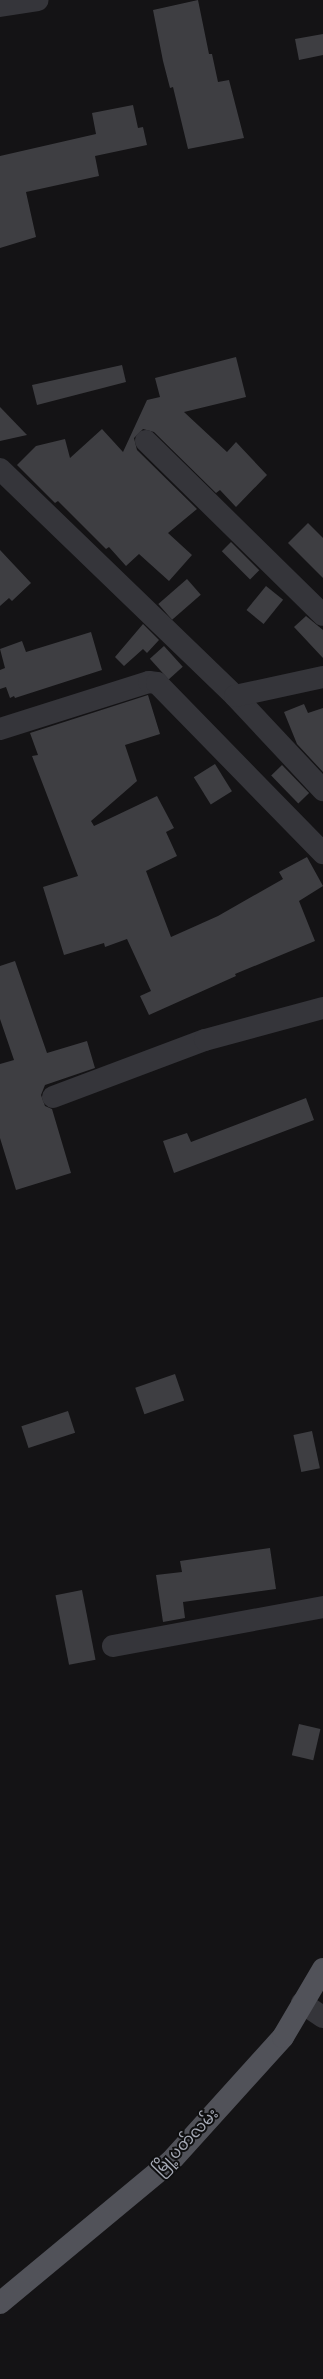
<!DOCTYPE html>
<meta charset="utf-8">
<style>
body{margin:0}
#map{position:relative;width:323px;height:2379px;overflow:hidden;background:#141315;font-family:Jost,"Noto Sans Myanmar",sans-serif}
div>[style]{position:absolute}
.building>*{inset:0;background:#3e3e42;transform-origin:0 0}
.street>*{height:22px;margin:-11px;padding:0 11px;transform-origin:11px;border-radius:11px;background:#35353a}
.primary>*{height:22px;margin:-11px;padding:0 11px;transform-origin:11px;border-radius:11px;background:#515259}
span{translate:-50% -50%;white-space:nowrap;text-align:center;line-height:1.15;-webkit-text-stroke:4px #0f0f10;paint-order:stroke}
.street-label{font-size:16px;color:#a5a9b5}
</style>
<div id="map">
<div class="building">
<i style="clip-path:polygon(198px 0,209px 54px,212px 54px,218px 82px,229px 80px,244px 138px,188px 149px,173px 87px,170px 88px,163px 61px,153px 10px)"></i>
<i style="clip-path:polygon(323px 34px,323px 55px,299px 60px,295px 39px)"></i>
<i style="clip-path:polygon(133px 105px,138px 128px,143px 127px,147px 145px,95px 156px,99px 176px,26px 192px,36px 237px,0 248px,0 156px,96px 134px,92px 113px)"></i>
<i style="clip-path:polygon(236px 357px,246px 397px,184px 412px,227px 452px,236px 442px,267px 475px,236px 507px,220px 490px,216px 493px,154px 432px,143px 429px,134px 438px,137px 450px,197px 509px,168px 533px,192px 555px,169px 581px,139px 554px,126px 566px,109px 547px,106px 549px,58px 501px,55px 503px,17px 465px,36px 446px,65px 439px,70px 458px,102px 429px,123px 452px,147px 400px,160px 397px,155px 378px)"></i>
<i style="clip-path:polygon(122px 365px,126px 382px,37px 405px,32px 385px)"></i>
<i style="clip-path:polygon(0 407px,27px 435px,0 441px)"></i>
<i style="clip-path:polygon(308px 523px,323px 538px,323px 578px,288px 543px)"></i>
<i style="left:231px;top:542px;width:40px;height:13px;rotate:45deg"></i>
<i style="clip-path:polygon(0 550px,31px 583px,12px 601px,9px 598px,0 606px)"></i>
<i style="left:187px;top:579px;width:21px;height:38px;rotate:49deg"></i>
<i style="left:266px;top:586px;width:22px;height:31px;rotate:39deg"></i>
<i style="clip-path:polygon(306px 616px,323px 630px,323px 658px,294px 627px)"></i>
<i style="clip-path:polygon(143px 624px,159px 640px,147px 653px,143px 649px,124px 666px,115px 657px)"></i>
<i style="clip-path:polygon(91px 632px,102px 670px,15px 698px,14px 696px,10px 698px,6px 687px,0 689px,0 670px,5px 668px,0 649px,22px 641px,26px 652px)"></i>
<i style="left:164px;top:646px;width:28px;height:19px;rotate:48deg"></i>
<i style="clip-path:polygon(148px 695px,160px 734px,125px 745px,137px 781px,91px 821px,94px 826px,157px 796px,174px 828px,166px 832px,177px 856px,146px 871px,171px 937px,218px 916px,283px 879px,279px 872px,307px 857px,323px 886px,299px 901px,315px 941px,235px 974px,236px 976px,149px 1015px,140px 996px,151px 991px,127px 939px,105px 947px,104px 943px,64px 955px,43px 887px,78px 876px,32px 756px,38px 755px,30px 733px)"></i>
<i style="clip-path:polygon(304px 704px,308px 713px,323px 708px,323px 772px,297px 744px,284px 712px)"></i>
<i style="left:215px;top:764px;width:32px;height:25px;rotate:58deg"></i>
<i style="left:282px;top:765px;width:39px;height:15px;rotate:46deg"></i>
<i style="clip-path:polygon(15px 961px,47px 1053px,87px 1041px,95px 1068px,45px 1085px,41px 1095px,45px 1106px,52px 1109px,71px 1173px,16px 1190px,0 1138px,0 1064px,14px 1060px,0 1019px,0 966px)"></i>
<i style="clip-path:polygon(306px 1098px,314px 1120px,174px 1173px,163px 1141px,187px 1133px,191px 1142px)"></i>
<i style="left:175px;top:1374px;width:28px;height:42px;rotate:71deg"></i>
<i style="left:68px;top:1411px;width:23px;height:49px;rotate:72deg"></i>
<i style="left:312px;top:1431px;width:38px;height:19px;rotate:78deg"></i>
<i style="clip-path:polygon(270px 1548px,276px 1589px,183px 1602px,185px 1618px,163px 1622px,156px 1575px,182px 1572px,180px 1561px)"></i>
<i style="left:82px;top:1590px;width:71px;height:27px;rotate:79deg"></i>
<i style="left:299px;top:1724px;width:22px;height:32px;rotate:13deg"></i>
</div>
<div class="street">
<i style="left:0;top:6px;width:38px;rotate:-9deg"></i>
<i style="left:146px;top:441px;width:248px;rotate:44.5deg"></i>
<i style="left:0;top:469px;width:327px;rotate:44deg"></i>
<i style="left:235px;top:696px;width:129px;rotate:46.9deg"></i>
<i style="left:235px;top:696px;width:90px;rotate:-12.2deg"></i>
<i style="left:0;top:729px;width:156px;rotate:-17.5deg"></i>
<i style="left:149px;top:682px;width:8px;rotate:7deg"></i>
<i style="left:157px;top:683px;width:238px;rotate:45.7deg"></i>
<i style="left:53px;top:1097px;width:162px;rotate:-20.6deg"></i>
<i style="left:205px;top:1040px;width:122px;rotate:-15.2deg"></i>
<i style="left:113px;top:1646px;width:214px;rotate:-10.5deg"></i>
<i style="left:302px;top:2003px;width:25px;rotate:34deg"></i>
</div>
<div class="primary">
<i style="left:0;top:2303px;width:222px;rotate:-39.7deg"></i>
<i style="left:171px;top:2161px;width:167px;rotate:-47.9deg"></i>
<i style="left:283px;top:2037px;width:79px;rotate:-59.5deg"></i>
</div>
<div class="street-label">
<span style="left:186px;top:2142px;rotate:-46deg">မြို့ပတ်လမ်း</span>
</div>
</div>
